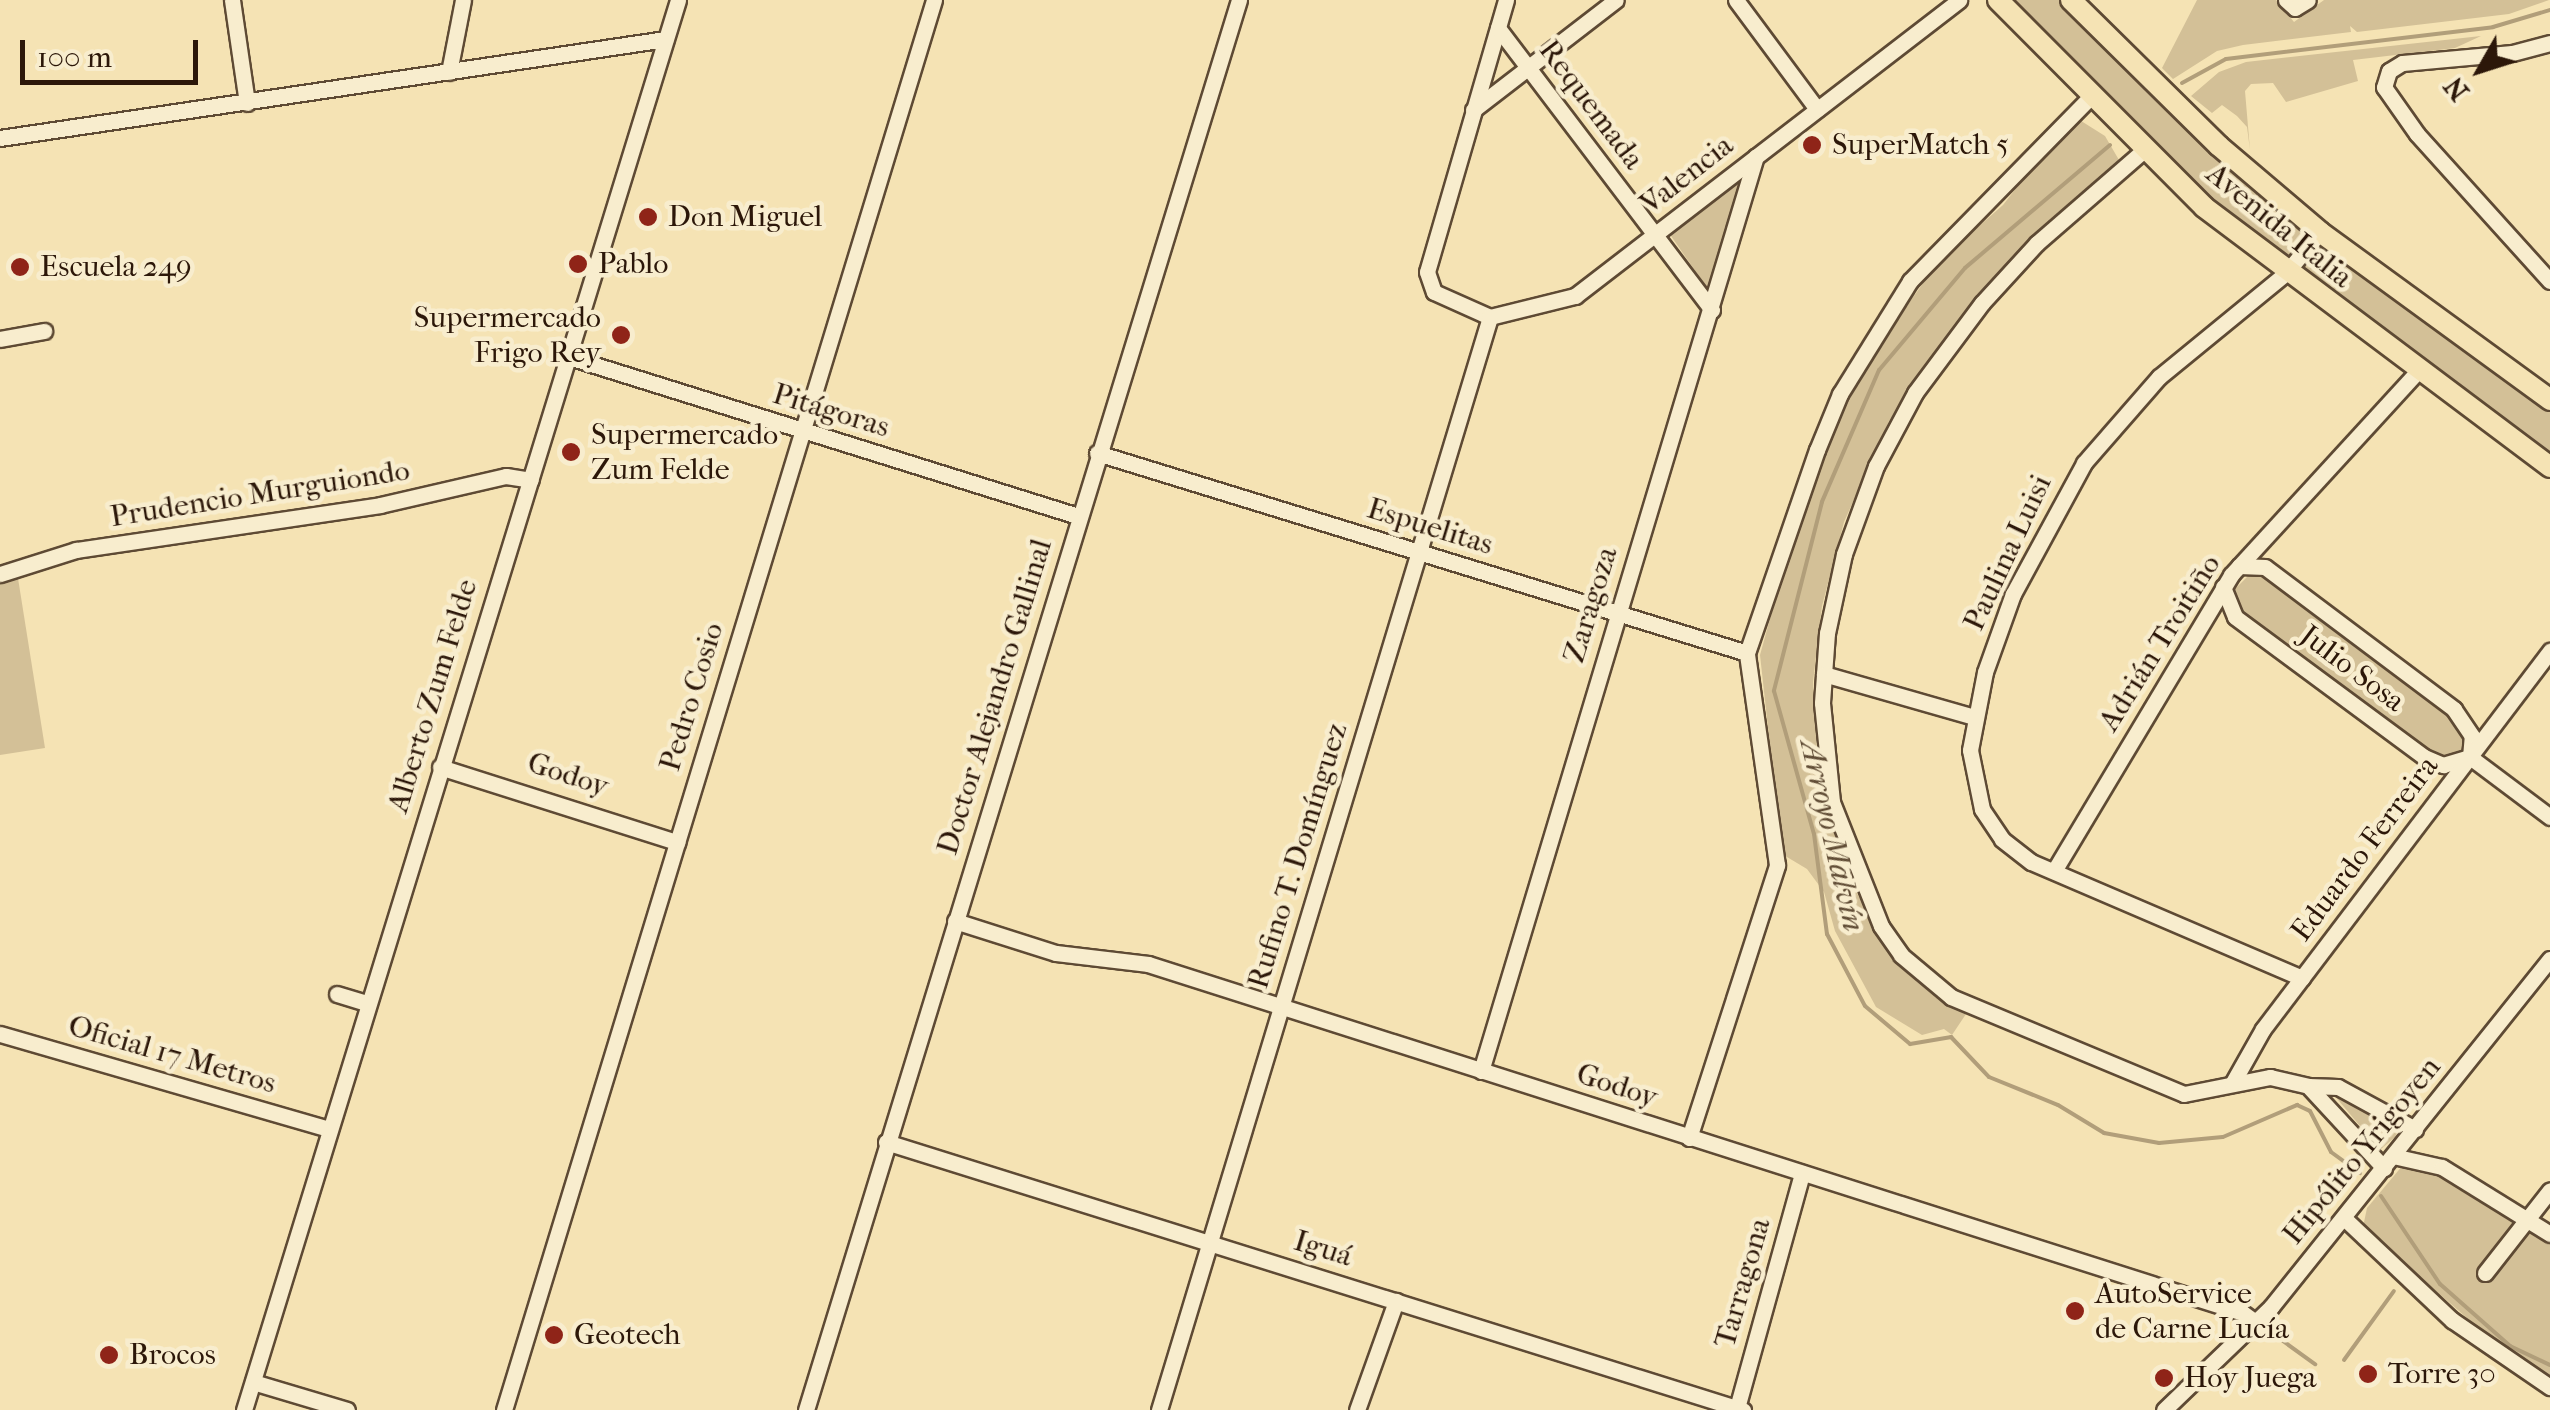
<!DOCTYPE html>
<meta charset="utf-8">
<style>
body{margin:0}
#map{position:relative;width:2550px;height:1410px;overflow:hidden;background:#f5e3b4;font-family:"IM FELL French Canon",serif}
div>[style]{position:absolute}
.green>*{inset:0;background:#d3c097}
.stream>*{height:4px;margin:-2px;padding:0 2px;transform-origin:2px;border-radius:2px;background:#b19e7a}
.roads{filter:drop-shadow(2px 0 #5e4a34) drop-shadow(-2px 0 #5e4a34) drop-shadow(0 2px #5e4a34) drop-shadow(0 -2px #5e4a34)}
.minor>*{height:15px;margin:-7.5px;padding:0 7.5px;transform-origin:7.5px;border-radius:7.5px;background:#f8edce}
.major>*{height:20px;margin:-10px;padding:0 10px;transform-origin:10px;border-radius:10px;background:#f5e3b4}
.dots>*{width:28px;height:28px;translate:-50% -50%;box-sizing:border-box;border:5px solid #f8edce;border-radius:50%}
span{translate:-50% -50%;white-space:nowrap;text-align:center;line-height:1.15;-webkit-text-stroke:9px #f8edce;paint-order:stroke}
.street-label{font-size:30px;color:#2c1709}
.poi-label{font-size:30px;color:#2c1709}
.left{translate:0 -50%;text-align:left}
.right{translate:-100% -50%;text-align:right}
.water-label{font-size:32px;color:#614d36;font-style:italic}
.north{position:absolute;left:2430px;top:20px;width:100px;height:100px;-webkit-text-stroke:8px #f8edce;paint-order:stroke;rotate:231deg;font-size:28px;font-weight:700;line-height:40px;text-align:center;color:#2c1709}
.north::after{content:'';display:block;margin:auto;width:35px;height:45px;background:#2c1709;clip-path:polygon(50% 0,100% 100%,50% 72%,0 100%)}
.scale{position:absolute;left:20px;top:40px;width:178px;height:45px;box-sizing:border-box;border:5px solid #2c1709;border-top:0;padding-left:12px;font-size:30px;line-height:35px;white-space:nowrap;color:#2c1709;-webkit-text-stroke:8px #f8edce;paint-order:stroke}
</style>
<div id="map">
<div class="green">
<i style="clip-path:polygon(2010px 0,2060px 0,2177px 119px,2300px 226px,2304px 238px,2293px 255px,2275px 254px,2194px 184px)"></i>
<i style="clip-path:polygon(2197px 0,2276px 0,2294px 22px,2324px 0,2549px 0,2509px 14px,2357px 32px,2350px 26px,2351px 32px,2243px 45px,2217px 51px,2173px 79px,2162px 68px)"></i>
<i style="clip-path:polygon(2481px 36px,2455px 48px,2353px 60px,2358px 81px,2286px 102px,2273px 83px,2251px 84px,2245px 91px,2250px 150px,2247px 127px,2237px 116px,2222px 105px,2212px 113px,2191px 96px,2219px 72px,2246px 62px)"></i>
<i style="clip-path:polygon(2078px 119px,2105px 136px,2119px 160px,1923px 373px,1889px 421px,1844px 522px,1822px 606px,1813px 682px,1818px 768px,1847px 876px,1891px 953px,1912px 976px,1968px 1011px,1952px 1035px,1944px 1029px,1922px 1035px,1876px 1007px,1835px 931px,1824px 892px,1807px 869px,1782px 854px,1760px 655px,1803px 499px,1861px 371px,1938px 262px,2003px 205px,2067px 123px)"></i>
<i style="clip-path:polygon(1737px 180px,1743px 183px,1707px 288px,1669px 233px)"></i>
<i style="clip-path:polygon(2319px 249px,2333px 253px,2550px 411px,2550px 457px,2303px 271px)"></i>
<i style="clip-path:polygon(17px 572px,45px 748px,0 755px,0 584px)"></i>
<i style="clip-path:polygon(2252px 572px,2271px 579px,2462px 723px,2467px 741px,2460px 752px,2436px 761px,2238px 612px,2233px 591px)"></i>
<i style="clip-path:polygon(2334px 1095px,2382px 1118px,2398px 1130px,2395px 1137px,2380px 1150px)"></i>
<i style="clip-path:polygon(2403px 1165px,2433px 1169px,2550px 1241px,2550px 1377px,2499px 1346px,2363px 1227px,2367px 1208px)"></i>
</div>
<div class="stream">
<i style="left:2182px;top:83px;width:50px;rotate:-28.6deg"></i>
<i style="left:2226px;top:59px;width:269px;rotate:-6.8deg"></i>
<i style="left:2493px;top:27px;width:59px;rotate:-16.6deg"></i>
<i style="left:2110px;top:145px;width:190px;rotate:139.7deg"></i>
<i style="left:1965px;top:268px;width:133px;rotate:130.1deg"></i>
<i style="left:1879px;top:370px;width:144px;rotate:113.4deg"></i>
<i style="left:1822px;top:502px;width:195px;rotate:104.3deg"></i>
<i style="left:1774px;top:691px;width:148px;rotate:74.4deg"></i>
<i style="left:1814px;top:834px;width:101px;rotate:82.6deg"></i>
<i style="left:1827px;top:934px;width:81px;rotate:62.2deg"></i>
<i style="left:1865px;top:1006px;width:59px;rotate:40.2deg"></i>
<i style="left:1910px;top:1044px;width:42px;rotate:-9.7deg"></i>
<i style="left:1951px;top:1037px;width:55px;rotate:46.5deg"></i>
<i style="left:1989px;top:1077px;width:74px;rotate:22.1deg"></i>
<i style="left:2058px;top:1105px;width:54px;rotate:31.3deg"></i>
<i style="left:2104px;top:1133px;width:56px;rotate:10.3deg"></i>
<i style="left:2159px;top:1143px;width:64px;rotate:-5.4deg"></i>
<i style="left:2223px;top:1137px;width:81px;rotate:-23.4deg"></i>
<i style="left:2297px;top:1105px;width:14px;rotate:25deg"></i>
<i style="left:2310px;top:1111px;width:46px;rotate:62.9deg"></i>
<i style="left:2331px;top:1152px;width:36px;rotate:36deg"></i>
<i style="left:2381px;top:1196px;width:106px;rotate:56.2deg"></i>
<i style="left:2440px;top:1284px;width:94px;rotate:41.5deg"></i>
<i style="left:2510px;top:1346px;width:44px;rotate:25.4deg"></i>
<i style="left:2269px;top:1331px;width:57px;rotate:35.7deg"></i>
<i style="left:2344px;top:1360px;width:85px;rotate:-54.1deg"></i>
</div>
<div class="roads">
<div class="minor">
<i style="left:232px;top:0;width:104px;rotate:81.7deg"></i>
<i style="left:1506px;top:0;width:283px;rotate:106.2deg"></i>
<i style="left:1427px;top:272px;width:21px;rotate:71deg"></i>
<i style="left:1434px;top:292px;width:61px;rotate:24.1deg"></i>
<i style="left:1490px;top:317px;width:88px;rotate:-13.9deg"></i>
<i style="left:1575px;top:296px;width:485px;rotate:-37.6deg"></i>
<i style="left:1736px;top:0;width:136px;rotate:53.4deg"></i>
<i style="left:2286px;top:0;width:12px;rotate:42deg"></i>
<i style="left:2295px;top:8px;width:15px;rotate:-32deg"></i>
<i style="left:1498px;top:28px;width:354px;rotate:52.8deg"></i>
<i style="left:2550px;top:43px;width:39px;rotate:165deg"></i>
<i style="left:2512px;top:53px;width:110px;rotate:174.8deg"></i>
<i style="left:2402px;top:63px;width:15px;rotate:148deg"></i>
<i style="left:2389px;top:71px;width:17px;rotate:107deg"></i>
<i style="left:2384px;top:87px;width:57px;rotate:54.9deg"></i>
<i style="left:2417px;top:134px;width:198px;rotate:47.9deg"></i>
<i style="left:449px;top:72px;width:73px;rotate:-79deg"></i>
<i style="left:1473px;top:110px;width:180px;rotate:-37.6deg"></i>
<i style="left:0;top:138px;width:673px;rotate:-8.46deg"></i>
<i style="left:2144px;top:150px;width:142px;rotate:139deg"></i>
<i style="left:2037px;top:243px;width:81px;rotate:132.5deg"></i>
<i style="left:1982px;top:303px;width:112px;rotate:126.7deg"></i>
<i style="left:1915px;top:393px;width:83px;rotate:118.1deg"></i>
<i style="left:1876px;top:466px;width:94px;rotate:110deg"></i>
<i style="left:1844px;top:554px;width:81px;rotate:102.1deg"></i>
<i style="left:1827px;top:633px;width:70px;rotate:94.1deg"></i>
<i style="left:1822px;top:703px;width:100px;rotate:84.2deg"></i>
<i style="left:1832px;top:802px;width:133px;rotate:68.4deg"></i>
<i style="left:1881px;top:926px;width:35px;rotate:55deg"></i>
<i style="left:1901px;top:955px;width:65px;rotate:40deg"></i>
<i style="left:1951px;top:997px;width:252px;rotate:22.6deg"></i>
<i style="left:2184px;top:1094px;width:88px;rotate:-11.2deg"></i>
<i style="left:2270px;top:1077px;width:39px;rotate:13deg"></i>
<i style="left:2308px;top:1086px;width:112px;rotate:47.2deg"></i>
<i style="left:0;top:339px;width:45px;rotate:-10.3deg"></i>
<i style="left:569px;top:357px;width:533px;rotate:17.35deg"></i>
<i style="left:1097px;top:453px;width:680px;rotate:17.1deg"></i>
<i style="left:0;top:574px;width:80px;rotate:-17.5deg"></i>
<i style="left:76px;top:550px;width:307px;rotate:-8.4deg"></i>
<i style="left:380px;top:505px;width:129px;rotate:-13deg"></i>
<i style="left:506px;top:476px;width:25px;rotate:9deg"></i>
<i style="left:2223px;top:587px;width:32px;rotate:68deg"></i>
<i style="left:2235px;top:617px;width:235px;rotate:36.5deg"></i>
<i style="left:2424px;top:757px;width:21px;rotate:23deg"></i>
<i style="left:2443px;top:765px;width:28px;rotate:-17deg"></i>
<i style="left:2470px;top:757px;width:21px;rotate:-85deg"></i>
<i style="left:2472px;top:736px;width:32px;rotate:-124deg"></i>
<i style="left:2454px;top:709px;width:236px;rotate:-143.1deg"></i>
<i style="left:2265px;top:567px;width:26px;rotate:-178deg"></i>
<i style="left:1824px;top:674px;width:156px;rotate:16deg"></i>
<i style="left:2470px;top:757px;width:100px;rotate:36.9deg"></i>
<i style="left:440px;top:767px;width:249px;rotate:17.6deg"></i>
<i style="left:2054px;top:871px;width:345px;rotate:-59.1deg"></i>
<i style="left:2231px;top:575px;width:275px;rotate:-47.5deg"></i>
<i style="left:955px;top:921px;width:106px;rotate:17.6deg"></i>
<i style="left:1056px;top:953px;width:93px;rotate:6.8deg"></i>
<i style="left:1148px;top:964px;width:1149px;rotate:17.68deg"></i>
<i style="left:2243px;top:1313px;width:17px;rotate:36deg"></i>
<i style="left:2302px;top:978px;width:295px;rotate:-156.8deg"></i>
<i style="left:2031px;top:862px;width:37px;rotate:-142deg"></i>
<i style="left:2002px;top:839px;width:36px;rotate:-124deg"></i>
<i style="left:1982px;top:809px;width:60px;rotate:-101.5deg"></i>
<i style="left:1970px;top:750px;width:79px;rotate:-79.1deg"></i>
<i style="left:1985px;top:672px;width:83px;rotate:-70.3deg"></i>
<i style="left:2013px;top:594px;width:149px;rotate:-61.5deg"></i>
<i style="left:2084px;top:463px;width:114px;rotate:-48.9deg"></i>
<i style="left:2159px;top:377px;width:163px;rotate:-39.3deg"></i>
<i style="left:2285px;top:274px;width:55px;rotate:-50.2deg"></i>
<i style="left:337px;top:994px;width:31px;rotate:17deg"></i>
<i style="left:0;top:1034px;width:342px;rotate:16.1deg"></i>
<i style="left:1481px;top:1071px;width:955px;rotate:-73.27deg"></i>
<i style="left:2232px;top:1084px;width:63px;rotate:-60.6deg"></i>
<i style="left:2263px;top:1029px;width:475px;rotate:-52.8deg"></i>
<i style="left:2308px;top:1086px;width:30px;rotate:2deg"></i>
<i style="left:2338px;top:1087px;width:88px;rotate:28.6deg"></i>
<i style="left:1689px;top:1138px;width:287px;rotate:-72.1deg"></i>
<i style="left:1777px;top:865px;width:214px;rotate:-98.1deg"></i>
<i style="left:1747px;top:653px;width:215px;rotate:-71deg"></i>
<i style="left:1817px;top:450px;width:61px;rotate:-67.7deg"></i>
<i style="left:1840px;top:394px;width:133px;rotate:-58.2deg"></i>
<i style="left:1910px;top:281px;width:257px;rotate:-45.6deg"></i>
<i style="left:886px;top:1142px;width:898px;rotate:17.37deg"></i>
<i style="left:2393px;top:1156px;width:50px;rotate:12.7deg"></i>
<i style="left:2442px;top:1167px;width:127px;rotate:31.8deg"></i>
<i style="left:2344px;top:1218px;width:149px;rotate:43.4deg"></i>
<i style="left:2452px;top:1320px;width:119px;rotate:34.4deg"></i>
<i style="left:2485px;top:1273px;width:105px;rotate:-51.9deg"></i>
<i style="left:253px;top:1382px;width:98px;rotate:16.6deg"></i>
<i style="left:1737px;top:1408px;width:244px;rotate:-74.5deg"></i>
<i style="left:244px;top:1410px;width:1475px;rotate:-72.89deg"></i>
<i style="left:504px;top:1410px;width:1474px;rotate:-73.04deg"></i>
<i style="left:806px;top:1410px;width:1475px;rotate:-72.93deg"></i>
<i style="left:1159px;top:1410px;width:1142px;rotate:-73.15deg"></i>
<i style="left:1357px;top:1410px;width:116px;rotate:-70.3deg"></i>
<i style="left:2164px;top:1410px;width:149px;rotate:-43.9deg"></i>
<i style="left:2271px;top:1307px;width:446px;rotate:-51.3deg"></i>
</div>
<div class="major">
<i style="left:1998px;top:0;width:292px;rotate:45.1deg"></i>
<i style="left:2204px;top:207px;width:433px;rotate:36.9deg"></i>
<i style="left:2071px;top:0;width:208px;rotate:44.6deg"></i>
<i style="left:2219px;top:146px;width:133px;rotate:40.4deg"></i>
<i style="left:2320px;top:232px;width:285px;rotate:36.1deg"></i>
</div>
</div>
<div class="dots">
<i style="left:1812px;top:145px;background:#8f2418"></i>
<i style="left:648px;top:217px;background:#8f2418"></i>
<i style="left:578px;top:264px;background:#8f2418"></i>
<i style="left:20px;top:267px;background:#8f2418"></i>
<i style="left:621px;top:335px;background:#8f2418"></i>
<i style="left:571px;top:452px;background:#8f2418"></i>
<i style="left:2075px;top:1311px;background:#8f2418"></i>
<i style="left:554px;top:1335px;background:#8f2418"></i>
<i style="left:109px;top:1355px;background:#8f2418"></i>
<i style="left:2368px;top:1374px;background:#8f2418"></i>
<i style="left:2164px;top:1378px;background:#8f2418"></i>
</div>
<div class="street-label">
<span style="left:1591px;top:105px;rotate:53deg">Requemada</span>
<span style="left:1687px;top:175px;rotate:-38deg">Valencia</span>
<span style="left:2279px;top:226px;rotate:39deg">Avenida Italia</span>
<span style="left:831px;top:411px;rotate:17deg">Pitágoras</span>
<span style="left:260px;top:494px;rotate:-9deg">Prudencio Murguiondo</span>
<span style="left:1430px;top:527px;rotate:17deg">Espuelitas</span>
<span style="left:2008px;top:553px;rotate:-65deg">Paulina Luisi</span>
<span style="left:1591px;top:605px;rotate:-73deg">Zaragoza</span>
<span style="left:2160px;top:643px;rotate:-58deg">Adrián Troitiño</span>
<span style="left:2352px;top:669px;rotate:37deg">Julio Sosa</span>
<span style="left:433px;top:696px;rotate:-73deg">Alberto Zum Felde</span>
<span style="left:692px;top:697px;rotate:-73deg">Pedro Cosio</span>
<span style="left:995px;top:697px;rotate:-73deg">Doctor Alejandro Gallinal</span>
<span style="left:568px;top:775px;rotate:18deg">Godoy</span>
<span style="left:2365px;top:849px;rotate:-53deg">Eduardo Ferreira</span>
<span style="left:1298px;top:856px;rotate:-73deg">Rufino T. Domínguez</span>
<span style="left:172px;top:1055px;rotate:16deg">Oficial 17 Metros</span>
<span style="left:1617px;top:1086px;rotate:18deg">Godoy</span>
<span style="left:2362px;top:1151px;rotate:-51deg">Hipólito Yrigoyen</span>
<span style="left:1323px;top:1249px;rotate:17deg">Iguá</span>
<span style="left:1743px;top:1283px;rotate:-74deg">Tarragona</span>
</div>
<div class="poi-label">
<span class="left" style="left:1832px;top:145px">SuperMatch 5</span>
<span class="left" style="left:668px;top:217px">Don Miguel</span>
<span class="left" style="left:598px;top:264px">Pablo</span>
<span class="left" style="left:40px;top:267px">Escuela 249</span>
<span class="right" style="left:601px;top:335px">Supermercado<br>Frigo Rey</span>
<span class="left" style="left:591px;top:452px">Supermercado<br>Zum Felde</span>
<span class="left" style="left:2095px;top:1311px">AutoService<br>de Carne Lucía</span>
<span class="left" style="left:574px;top:1335px">Geotech</span>
<span class="left" style="left:129px;top:1355px">Brocos</span>
<span class="left" style="left:2388px;top:1374px">Torre 30</span>
<span class="left" style="left:2184px;top:1378px">Hoy Juega</span>
</div>
<div class="water-label">
<span style="left:1832px;top:836px;rotate:77deg">Arroyo Malvín</span>
</div>
<div class="north">N</div>
<div class="scale">100 m</div>
</div>
